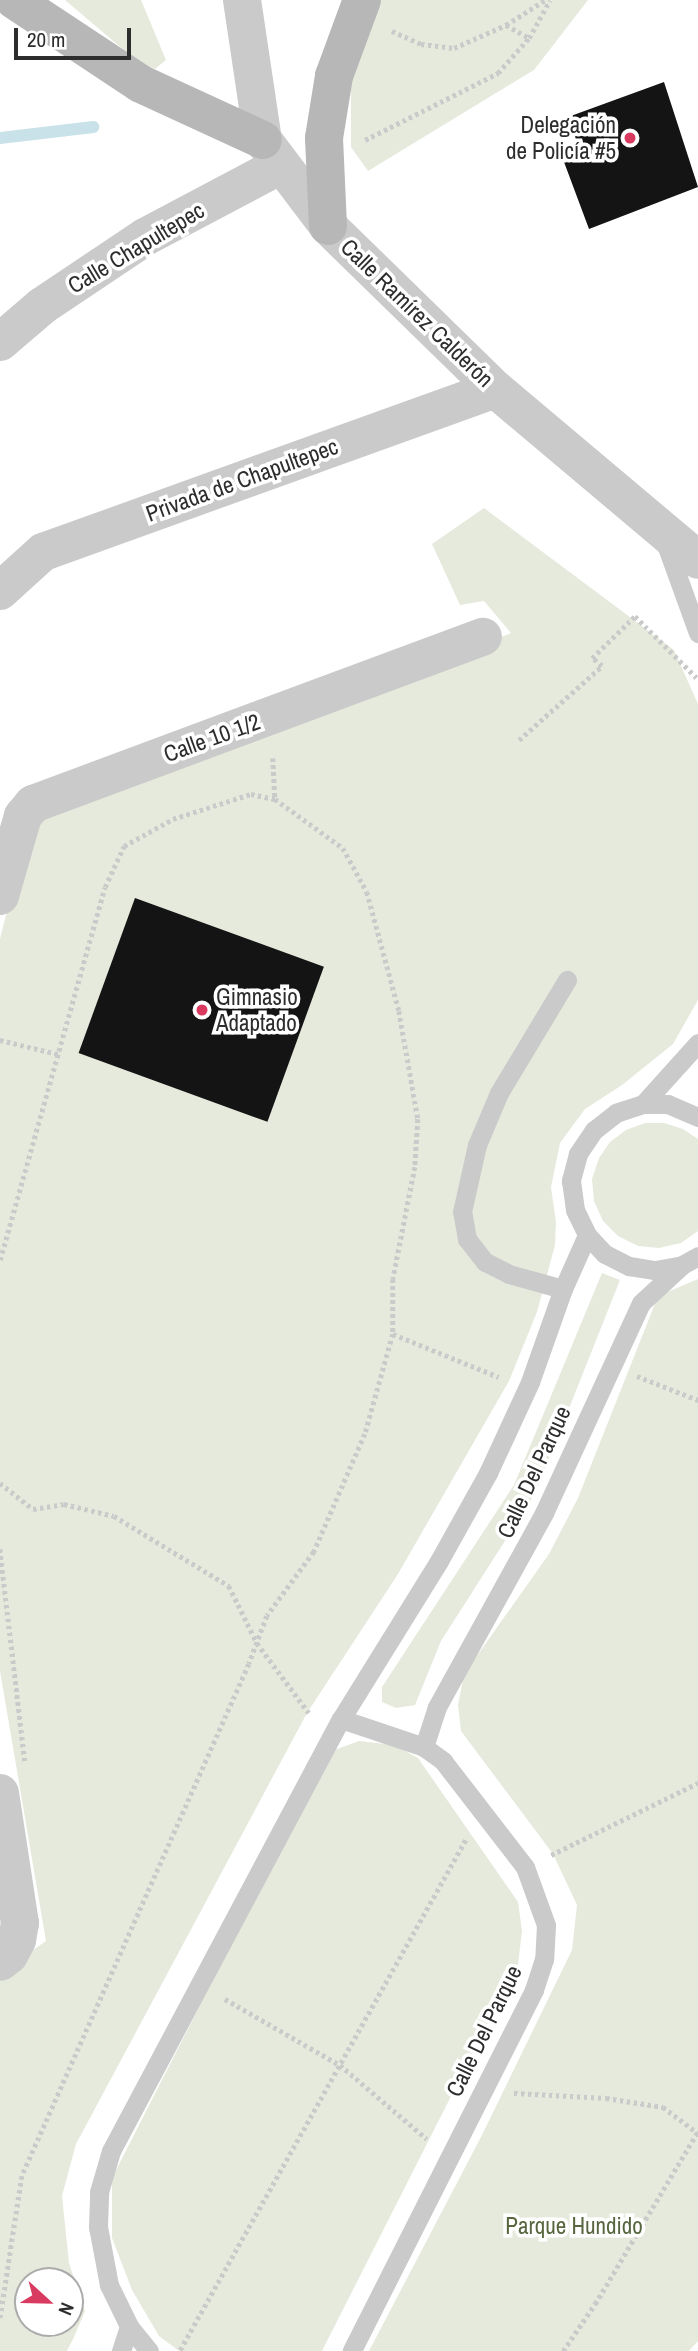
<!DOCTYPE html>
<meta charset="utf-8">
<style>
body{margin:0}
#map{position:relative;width:698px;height:2351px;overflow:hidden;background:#fff;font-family:"Archivo Narrow",sans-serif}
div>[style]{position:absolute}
.green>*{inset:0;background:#e6eadc}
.stream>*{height:12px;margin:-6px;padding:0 6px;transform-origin:6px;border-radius:6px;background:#c9e1e9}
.building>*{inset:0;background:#141414;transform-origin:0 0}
.path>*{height:4.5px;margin-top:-2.25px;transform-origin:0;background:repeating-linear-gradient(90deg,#cacaca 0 3.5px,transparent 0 7px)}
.service>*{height:19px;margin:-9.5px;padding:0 9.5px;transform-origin:9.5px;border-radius:9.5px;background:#cacaca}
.minor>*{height:38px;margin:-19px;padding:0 19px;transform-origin:19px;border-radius:19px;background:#cacaca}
.secondary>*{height:38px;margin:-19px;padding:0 19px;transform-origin:19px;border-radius:19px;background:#b7b7b7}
.dots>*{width:19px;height:19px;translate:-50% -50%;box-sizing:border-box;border:4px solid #fff;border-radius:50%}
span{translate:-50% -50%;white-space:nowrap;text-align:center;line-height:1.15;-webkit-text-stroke:7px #fff;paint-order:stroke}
.poi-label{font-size:23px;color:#2d2d2d}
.right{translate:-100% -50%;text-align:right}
.left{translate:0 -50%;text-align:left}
.street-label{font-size:23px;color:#2d2d2d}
.park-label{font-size:23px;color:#57663e}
.north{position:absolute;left:14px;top:2267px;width:70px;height:70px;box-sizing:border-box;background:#fff;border:2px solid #ababab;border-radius:50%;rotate:112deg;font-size:19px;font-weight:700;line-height:28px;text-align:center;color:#2d2d2d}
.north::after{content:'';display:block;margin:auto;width:24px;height:32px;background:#d93a5f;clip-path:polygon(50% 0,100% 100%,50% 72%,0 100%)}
.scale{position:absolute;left:14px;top:28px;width:117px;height:32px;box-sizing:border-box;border:4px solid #2d2d2d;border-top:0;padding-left:9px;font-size:21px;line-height:24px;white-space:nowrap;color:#2d2d2d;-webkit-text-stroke:5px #fff;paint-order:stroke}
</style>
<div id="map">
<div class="green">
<i style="clip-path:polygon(65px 0,141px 0,166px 60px,155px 69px,138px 62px)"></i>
<i style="clip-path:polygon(376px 0,588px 0,534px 70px,368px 171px,351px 147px,351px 51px)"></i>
<i style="clip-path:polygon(evenodd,484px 508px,674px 650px,698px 704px,698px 1000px,673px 1044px,622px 1085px,585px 1109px,560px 1143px,551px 1187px,556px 1222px,555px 1245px,537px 1312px,509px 1381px,398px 1574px,307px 1713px,76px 2144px,62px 2196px,69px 2263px,85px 2311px,74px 2337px,67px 2351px,0 2351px,0 1973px,46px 1941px,0 1671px,0 939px,31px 815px,511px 633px,484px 601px,460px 605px,432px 544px,484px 508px,28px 2281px,70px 2281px,70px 2323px,28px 2323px,28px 2281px)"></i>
<i style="clip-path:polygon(645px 1123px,664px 1123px,683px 1129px,698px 1139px,698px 1231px,681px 1243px,659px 1248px,638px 1246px,618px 1236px,603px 1221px,594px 1201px,592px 1179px,599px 1158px,610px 1142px,626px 1130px)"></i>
<i style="clip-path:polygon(602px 1273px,620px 1280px,535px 1494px,441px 1641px,415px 1705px,396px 1708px,382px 1702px,382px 1687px,514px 1485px)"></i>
<i style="clip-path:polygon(698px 1279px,698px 2341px,689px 2351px,369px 2351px,482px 2135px,572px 1950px,577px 1905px,553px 1854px,461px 1731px,458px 1705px,464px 1674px,549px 1554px,578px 1498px,658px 1296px)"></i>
<i style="clip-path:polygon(359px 1741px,394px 1745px,418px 1758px,518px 1902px,522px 1931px,518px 1964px,322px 2351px,179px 2351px,159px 2336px,132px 2290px,112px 2238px,112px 2178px,329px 1752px)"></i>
</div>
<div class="stream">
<i style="left:0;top:138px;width:94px;rotate:-6.7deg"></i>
</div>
<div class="building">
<i style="clip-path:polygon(664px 82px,698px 187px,589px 229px,564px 162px,582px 156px,568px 117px)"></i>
<i style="left:135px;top:898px;width:201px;height:165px;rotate:20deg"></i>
</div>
<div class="path">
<i style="left:506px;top:25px;width:26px;rotate:29deg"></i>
<i style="left:392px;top:31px;width:32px;rotate:24deg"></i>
<i style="left:421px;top:44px;width:33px;rotate:7deg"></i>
<i style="left:454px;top:48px;width:57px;rotate:-23.9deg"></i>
<i style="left:506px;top:25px;width:46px;rotate:-32.7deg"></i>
<i style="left:365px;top:140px;width:149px;rotate:-26.7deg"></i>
<i style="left:498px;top:73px;width:47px;rotate:-48.5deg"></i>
<i style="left:529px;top:38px;width:43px;rotate:-61.1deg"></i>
<i style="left:519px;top:740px;width:111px;rotate:-41.7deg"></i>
<i style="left:602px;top:666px;width:13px;rotate:-141deg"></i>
<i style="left:592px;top:658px;width:60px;rotate:-44.3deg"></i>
<i style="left:635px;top:616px;width:89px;rotate:45deg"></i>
<i style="left:273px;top:758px;width:41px;rotate:87.2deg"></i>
<i style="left:0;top:1040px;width:60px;rotate:13.6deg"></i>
<i style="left:0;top:1260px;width:387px;rotate:-74.3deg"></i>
<i style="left:105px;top:887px;width:45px;rotate:-65.1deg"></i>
<i style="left:124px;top:846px;width:56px;rotate:-28.9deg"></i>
<i style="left:173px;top:819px;width:82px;rotate:-17.8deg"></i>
<i style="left:251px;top:794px;width:25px;rotate:12deg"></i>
<i style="left:275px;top:799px;width:84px;rotate:35.8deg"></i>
<i style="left:343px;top:848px;width:50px;rotate:61.4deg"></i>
<i style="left:367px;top:892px;width:123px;rotate:74.9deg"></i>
<i style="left:399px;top:1011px;width:110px;rotate:80deg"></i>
<i style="left:418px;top:1119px;width:48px;rotate:93.6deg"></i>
<i style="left:415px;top:1167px;width:114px;rotate:101.1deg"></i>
<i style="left:393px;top:1279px;width:55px;rotate:90deg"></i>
<i style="left:393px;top:1334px;width:104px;rotate:105.6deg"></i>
<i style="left:365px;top:1434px;width:129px;rotate:113.4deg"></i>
<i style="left:314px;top:1552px;width:79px;rotate:126.3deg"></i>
<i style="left:267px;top:1616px;width:51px;rotate:110.6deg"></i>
<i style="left:249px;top:1664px;width:560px;rotate:113.91deg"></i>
<i style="left:22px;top:2176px;width:146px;rotate:98.7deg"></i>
<i style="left:393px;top:1334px;width:114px;rotate:22.1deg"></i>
<i style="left:637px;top:1376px;width:66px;rotate:21.5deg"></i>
<i style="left:0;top:1483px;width:42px;rotate:38.2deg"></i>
<i style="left:33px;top:1509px;width:31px;rotate:-9deg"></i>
<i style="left:64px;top:1504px;width:51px;rotate:13.5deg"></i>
<i style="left:114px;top:1516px;width:135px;rotate:31.3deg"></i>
<i style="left:229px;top:1586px;width:64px;rotate:63.8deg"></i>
<i style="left:257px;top:1643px;width:87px;rotate:53.4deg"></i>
<i style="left:0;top:1549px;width:215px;rotate:83.3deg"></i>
<i style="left:551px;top:1855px;width:164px;rotate:-26.1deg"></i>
<i style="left:225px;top:1999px;width:133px;rotate:29.9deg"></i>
<i style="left:340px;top:2065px;width:114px;rotate:40.4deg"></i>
<i style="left:514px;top:2093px;width:92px;rotate:3.1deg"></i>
<i style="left:606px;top:2098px;width:58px;rotate:9deg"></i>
<i style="left:663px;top:2107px;width:44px;rotate:36.6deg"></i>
<i style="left:180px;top:2350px;width:586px;rotate:-60.76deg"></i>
<i style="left:563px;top:2351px;width:57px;rotate:-55.8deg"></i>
<i style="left:595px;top:2304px;width:201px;rotate:-59.2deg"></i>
</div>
<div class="service">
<i style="left:664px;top:539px;width:100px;rotate:70.1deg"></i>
<i style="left:643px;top:1104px;width:82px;rotate:-48deg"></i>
<i style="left:698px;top:1117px;width:33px;rotate:-157deg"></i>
<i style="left:668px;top:1104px;width:25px;rotate:180deg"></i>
<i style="left:643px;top:1104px;width:28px;rotate:162deg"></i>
<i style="left:616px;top:1113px;width:28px;rotate:142deg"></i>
<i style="left:594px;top:1130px;width:29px;rotate:124deg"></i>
<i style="left:578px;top:1154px;width:28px;rotate:105deg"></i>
<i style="left:571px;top:1181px;width:29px;rotate:82deg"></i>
<i style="left:575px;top:1210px;width:28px;rotate:64deg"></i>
<i style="left:587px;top:1235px;width:26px;rotate:47deg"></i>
<i style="left:605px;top:1254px;width:27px;rotate:27deg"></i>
<i style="left:629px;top:1266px;width:26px;rotate:9deg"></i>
<i style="left:655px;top:1270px;width:27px;rotate:-10deg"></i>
<i style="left:682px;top:1265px;width:18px;rotate:-29deg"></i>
<i style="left:563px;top:1289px;width:56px;rotate:-164.5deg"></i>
<i style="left:509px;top:1274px;width:27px;rotate:-153deg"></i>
<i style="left:485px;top:1262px;width:29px;rotate:-128deg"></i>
<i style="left:467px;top:1239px;width:27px;rotate:-100deg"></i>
<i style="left:462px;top:1212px;width:69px;rotate:-77.4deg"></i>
<i style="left:477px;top:1145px;width:56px;rotate:-67.1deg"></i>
<i style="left:499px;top:1093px;width:132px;rotate:-59deg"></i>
<i style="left:341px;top:1719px;width:88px;rotate:18.6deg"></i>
<i style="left:424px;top:1747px;width:24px;rotate:36deg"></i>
<i style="left:443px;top:1761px;width:134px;rotate:52.3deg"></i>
<i style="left:525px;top:1867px;width:62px;rotate:70.1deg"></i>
<i style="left:546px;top:1925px;width:34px;rotate:93deg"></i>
<i style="left:544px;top:1959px;width:33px;rotate:108deg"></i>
<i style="left:534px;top:1990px;width:404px;rotate:116.8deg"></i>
<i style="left:424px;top:1747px;width:42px;rotate:-72deg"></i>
<i style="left:437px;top:1707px;width:222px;rotate:-61.1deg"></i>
<i style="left:544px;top:1513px;width:231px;rotate:-65.2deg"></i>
<i style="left:641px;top:1303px;width:56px;rotate:-42.8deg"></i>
<i style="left:121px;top:2351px;width:26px;rotate:-72deg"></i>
<i style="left:149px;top:2351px;width:32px;rotate:-129deg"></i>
<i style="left:129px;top:2326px;width:46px;rotate:-116deg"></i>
<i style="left:109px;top:2285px;width:59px;rotate:-100.7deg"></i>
<i style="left:98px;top:2227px;width:35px;rotate:-88deg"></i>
<i style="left:99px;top:2192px;width:43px;rotate:-73.7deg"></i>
<i style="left:111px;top:2151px;width:489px;rotate:-62deg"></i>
<i style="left:341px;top:1719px;width:186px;rotate:-58.2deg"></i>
<i style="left:439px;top:1561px;width:101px;rotate:-60.9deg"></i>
<i style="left:488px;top:1473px;width:100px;rotate:-65.2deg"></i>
<i style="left:530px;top:1382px;width:99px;rotate:-70.5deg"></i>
<i style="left:563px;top:1289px;width:59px;rotate:-66deg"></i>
</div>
<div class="minor">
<i style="left:242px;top:0;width:142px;rotate:81.5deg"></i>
<i style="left:263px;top:140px;width:108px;rotate:52.9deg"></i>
<i style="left:328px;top:226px;width:233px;rotate:44.3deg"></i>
<i style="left:495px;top:389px;width:265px;rotate:40.1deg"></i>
<i style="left:0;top:342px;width:55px;rotate:-40.6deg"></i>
<i style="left:42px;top:306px;width:124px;rotate:-33.8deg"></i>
<i style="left:145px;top:237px;width:154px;rotate:-27.9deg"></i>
<i style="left:0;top:591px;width:58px;rotate:-42.2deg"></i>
<i style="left:43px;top:552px;width:480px;rotate:-19.8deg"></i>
<i style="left:0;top:896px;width:83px;rotate:-74deg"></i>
<i style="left:23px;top:816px;width:16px;rotate:-50deg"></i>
<i style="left:33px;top:804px;width:480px;rotate:-20.4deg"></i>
<i style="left:0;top:1793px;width:132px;rotate:81.3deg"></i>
<i style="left:20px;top:1923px;width:17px;rotate:100deg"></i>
<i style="left:17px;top:1940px;width:17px;rotate:118deg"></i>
<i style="left:9px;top:1955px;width:11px;rotate:142deg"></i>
</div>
<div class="secondary">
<i style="left:14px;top:0;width:152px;rotate:33.5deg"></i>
<i style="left:141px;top:84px;width:134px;rotate:24.7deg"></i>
<i style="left:328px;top:226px;width:88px;rotate:-92.6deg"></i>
<i style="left:324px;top:138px;width:63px;rotate:-80.8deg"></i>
<i style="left:334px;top:76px;width:81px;rotate:-69.8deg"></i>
</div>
<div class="dots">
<i style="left:630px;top:138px;background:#d93a5f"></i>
<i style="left:202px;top:1010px;background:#d93a5f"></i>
</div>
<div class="poi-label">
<span class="right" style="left:616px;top:138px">Delegación<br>de Policía #5</span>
<span class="left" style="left:216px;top:1010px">Gimnasio<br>Adaptado</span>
</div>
<div class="street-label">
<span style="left:136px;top:248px;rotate:-31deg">Calle Chapultepec</span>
<span style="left:417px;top:313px;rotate:44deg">Calle Ramírez Calderón</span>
<span style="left:242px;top:480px;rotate:-20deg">Privada de Chapultepec</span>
<span style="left:212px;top:738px;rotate:-20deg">Calle 10 1/2</span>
<span style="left:534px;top:1472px;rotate:-65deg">Calle Del Parque</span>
<span style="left:484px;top:2031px;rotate:-64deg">Calle Del Parque</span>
</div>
<div class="park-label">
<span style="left:574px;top:2226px">Parque Hundido</span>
</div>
<div class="north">N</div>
<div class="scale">20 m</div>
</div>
